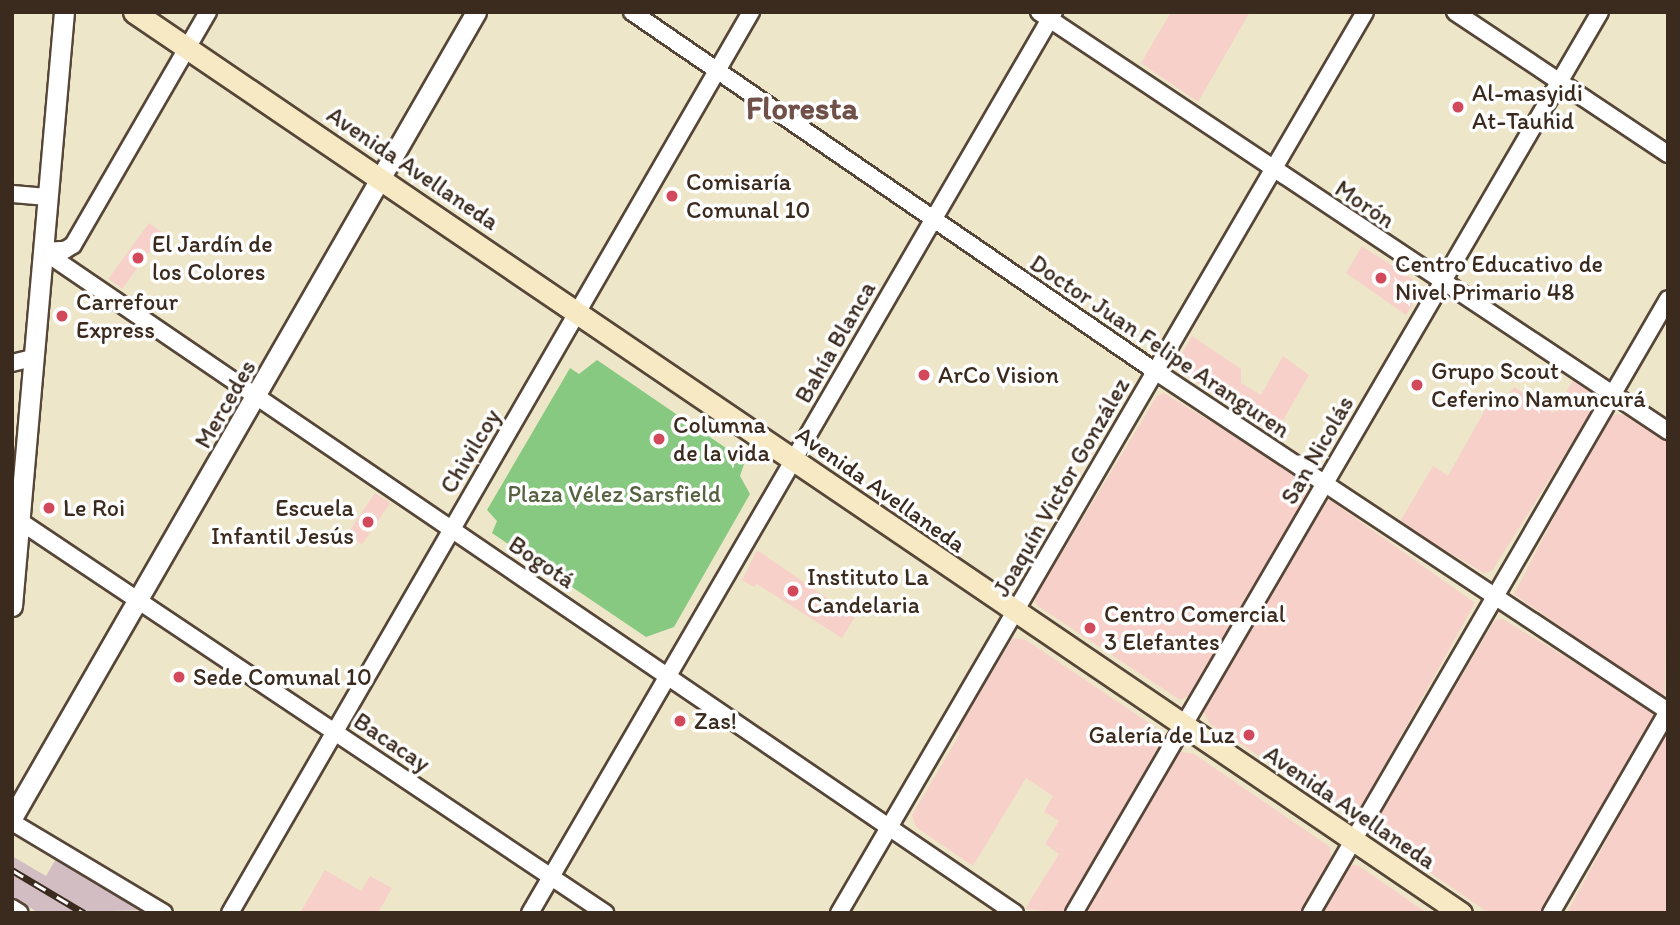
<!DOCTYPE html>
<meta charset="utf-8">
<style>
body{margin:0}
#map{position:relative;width:1680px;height:925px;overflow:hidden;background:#eee6c9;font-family:Itim,sans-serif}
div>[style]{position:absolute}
.built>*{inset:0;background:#f7d0ca;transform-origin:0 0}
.industrial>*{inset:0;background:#d2bec2}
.green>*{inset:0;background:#87c981}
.roads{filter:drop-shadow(2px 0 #564638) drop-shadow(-2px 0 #564638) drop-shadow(0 2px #564638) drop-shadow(0 -2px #564638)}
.minor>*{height:16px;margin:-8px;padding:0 8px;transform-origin:8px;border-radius:8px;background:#fff}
.tertiary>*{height:19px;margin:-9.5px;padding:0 9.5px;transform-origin:9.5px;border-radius:9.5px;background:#fff}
.secondary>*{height:21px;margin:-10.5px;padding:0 10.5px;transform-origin:10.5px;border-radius:10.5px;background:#f7e9c3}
.rail>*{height:7px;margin-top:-3.5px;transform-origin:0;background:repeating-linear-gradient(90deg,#fff 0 13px,#3b2a1e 0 26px);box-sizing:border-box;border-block:2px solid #3b2a1e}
.dots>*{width:19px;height:19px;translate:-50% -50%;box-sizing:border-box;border:4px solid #fff;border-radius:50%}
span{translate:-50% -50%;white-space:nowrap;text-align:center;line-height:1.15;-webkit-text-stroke:7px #fff;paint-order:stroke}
.poi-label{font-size:24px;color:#3b2a1e}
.left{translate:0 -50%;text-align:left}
.right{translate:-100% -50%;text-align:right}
.street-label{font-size:24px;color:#3b2a1e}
.park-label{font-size:24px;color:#566241}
.district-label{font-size:32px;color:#6f5149;font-weight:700}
.frame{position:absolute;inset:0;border:14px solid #3b2a1e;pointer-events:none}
</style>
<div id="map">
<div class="built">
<i style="clip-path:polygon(1171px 12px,1250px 12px,1198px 102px,1141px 63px)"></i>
<i style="left:149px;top:223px;width:17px;height:69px;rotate:36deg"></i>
<i style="clip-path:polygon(1362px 246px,1417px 282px,1419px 294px,1406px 315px,1346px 273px)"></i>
<i style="clip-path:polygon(1192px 336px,1241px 369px,1241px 383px,1261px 395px,1283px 356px,1309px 375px,1275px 434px,1178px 370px,1176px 363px)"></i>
<i style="clip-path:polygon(1574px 379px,1596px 393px,1598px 402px,1492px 571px,1484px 573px,1399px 523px,1433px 466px,1448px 476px,1491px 399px,1502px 406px,1514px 387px,1554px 413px)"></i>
<i style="clip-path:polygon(1164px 393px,1303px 478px,1309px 492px,1192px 694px,1180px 700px,1038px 606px,1034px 599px,1157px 396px)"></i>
<i style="clip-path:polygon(1616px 414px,1630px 416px,1668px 441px,1665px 695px,1656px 694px,1514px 594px,1603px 423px)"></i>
<i style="left:375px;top:493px;width:18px;height:50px;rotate:34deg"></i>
<i style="clip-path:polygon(1330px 500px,1475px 603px,1359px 811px,1350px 816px,1209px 723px,1203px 710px,1320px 506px)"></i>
<i style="clip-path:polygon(757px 550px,855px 617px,842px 638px,757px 584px,754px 587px,742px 580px)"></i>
<i style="clip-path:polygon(1503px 619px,1649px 708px,1654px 717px,1542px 913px,1489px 913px,1378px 837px,1372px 827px,1495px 620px)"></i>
<i style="clip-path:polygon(1013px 638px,1026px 640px,1158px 729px,1163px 738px,1065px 913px,1025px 909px,1059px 854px,1045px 844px,1059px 821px,1044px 812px,1053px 796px,1026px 778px,973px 866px,916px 827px,912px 815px,960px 734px,955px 730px)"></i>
<i style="clip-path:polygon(1668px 730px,1668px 913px,1567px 913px,1664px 734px)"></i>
<i style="clip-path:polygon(1182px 752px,1194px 754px,1330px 847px,1331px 862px,1302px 913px,1084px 913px,1175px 757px)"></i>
<i style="clip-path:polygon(1353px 865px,1359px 866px,1427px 913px,1320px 913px,1345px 870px)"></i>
<i style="clip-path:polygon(325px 870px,361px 891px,370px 876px,392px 888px,378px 913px,300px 913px)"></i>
</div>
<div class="industrial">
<i style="clip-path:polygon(12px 856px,46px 876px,57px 857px,145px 910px,39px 913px,12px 897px)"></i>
</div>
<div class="green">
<i style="clip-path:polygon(597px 360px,745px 461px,740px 476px,750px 494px,674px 627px,646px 637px,492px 533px,497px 521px,487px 510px,570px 368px,579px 374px)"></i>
</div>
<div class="roads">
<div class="minor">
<i style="left:632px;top:12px;width:634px;rotate:34.47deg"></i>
<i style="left:1155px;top:371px;width:615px;rotate:33.54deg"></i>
<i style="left:1039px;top:12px;width:756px;rotate:33.67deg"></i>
<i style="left:1455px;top:12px;width:256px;rotate:33.7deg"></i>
<i style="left:12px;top:194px;width:36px;rotate:5deg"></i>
<i style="left:43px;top:251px;width:1176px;rotate:34.26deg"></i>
<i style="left:43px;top:251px;width:22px;rotate:-3deg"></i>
<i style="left:65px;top:250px;width:9px;rotate:-32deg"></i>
<i style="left:73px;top:245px;width:269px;rotate:-59.9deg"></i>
<i style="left:12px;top:363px;width:21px;rotate:-14deg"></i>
<i style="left:12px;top:516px;width:714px;rotate:33.8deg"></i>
<i style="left:12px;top:822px;width:177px;rotate:30.9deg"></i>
<i style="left:12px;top:908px;width:9px;rotate:32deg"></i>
<i style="left:230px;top:913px;width:1041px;rotate:-59.96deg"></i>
<i style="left:530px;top:913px;width:1042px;rotate:-59.82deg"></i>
<i style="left:839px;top:913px;width:1043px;rotate:-59.72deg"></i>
<i style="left:1074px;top:913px;width:1043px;rotate:-59.72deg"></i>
<i style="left:1311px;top:913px;width:710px;rotate:-59.82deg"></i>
<i style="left:1551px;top:913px;width:233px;rotate:-59.9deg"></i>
</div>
<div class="tertiary">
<i style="left:12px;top:606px;width:596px;rotate:-85deg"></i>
<i style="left:12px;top:818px;width:930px;rotate:-60.07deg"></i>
</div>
<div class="secondary">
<i style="left:134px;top:12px;width:1604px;rotate:34.18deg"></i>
</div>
</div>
<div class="rail">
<i style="left:12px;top:870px;width:84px;rotate:30.8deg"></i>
</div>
<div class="dots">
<i style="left:1458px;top:107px;background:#d1495b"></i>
<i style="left:672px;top:196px;background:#d1495b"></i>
<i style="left:138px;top:258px;background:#d1495b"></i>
<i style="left:1381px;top:278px;background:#d1495b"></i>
<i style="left:62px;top:316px;background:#d1495b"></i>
<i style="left:924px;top:375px;background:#d1495b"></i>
<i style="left:1417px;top:385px;background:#d1495b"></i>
<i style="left:659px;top:439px;background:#d1495b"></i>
<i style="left:49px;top:508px;background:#d1495b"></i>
<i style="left:368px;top:522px;background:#d1495b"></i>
<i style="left:793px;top:591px;background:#d1495b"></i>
<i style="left:1090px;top:628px;background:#d1495b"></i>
<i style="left:179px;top:677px;background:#d1495b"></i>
<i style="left:680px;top:721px;background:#d1495b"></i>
<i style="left:1249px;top:735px;background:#d1495b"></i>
</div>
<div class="poi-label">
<span class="left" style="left:1472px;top:107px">Al-masyidi<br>At-Tauhid</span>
<span class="left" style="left:686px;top:196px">Comisaría<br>Comunal 10</span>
<span class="left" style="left:152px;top:258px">El Jardín de<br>los Colores</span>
<span class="left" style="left:1395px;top:278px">Centro Educativo de<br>Nivel Primario 48</span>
<span class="left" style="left:76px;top:316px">Carrefour<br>Express</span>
<span class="left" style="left:1431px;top:385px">Grupo Scout<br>Ceferino Namuncurá</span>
<span class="left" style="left:938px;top:375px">ArCo Vision</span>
<span class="left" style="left:673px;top:439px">Columna<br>de la vida</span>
<span class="left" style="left:63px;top:508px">Le Roi</span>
<span class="right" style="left:354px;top:522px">Escuela<br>Infantil Jesús</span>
<span class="left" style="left:807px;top:591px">Instituto La<br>Candelaria</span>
<span class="left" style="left:1104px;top:628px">Centro Comercial<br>3 Elefantes</span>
<span class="left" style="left:193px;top:677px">Sede Comunal 10</span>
<span class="left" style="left:694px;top:721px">Zas!</span>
<span class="right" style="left:1235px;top:735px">Galería de Luz</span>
</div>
<div class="street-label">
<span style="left:413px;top:168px;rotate:34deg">Avenida Avellaneda</span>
<span style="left:1365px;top:204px;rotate:34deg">Morón</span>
<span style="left:835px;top:342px;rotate:-60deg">Bahía Blanca</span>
<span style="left:1160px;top:346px;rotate:34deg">Doctor Juan Felipe Aranguren</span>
<span style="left:225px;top:404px;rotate:-60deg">Mercedes</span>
<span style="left:1317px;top:450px;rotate:-60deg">San Nicolás</span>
<span style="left:470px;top:451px;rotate:-59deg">Chivilcoy</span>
<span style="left:1061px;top:487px;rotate:-60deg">Joaquín Victor González</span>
<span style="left:881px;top:489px;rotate:35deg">Avenida Avellaneda</span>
<span style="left:542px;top:562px;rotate:34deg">Bogotá</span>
<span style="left:392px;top:742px;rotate:34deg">Bacacay</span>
<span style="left:1350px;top:807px;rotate:34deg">Avenida Avellaneda</span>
</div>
<div class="park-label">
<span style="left:614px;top:494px">Plaza Vélez Sarsfield</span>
</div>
<div class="district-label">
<span style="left:802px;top:108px">Floresta</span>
</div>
<div class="frame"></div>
</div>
